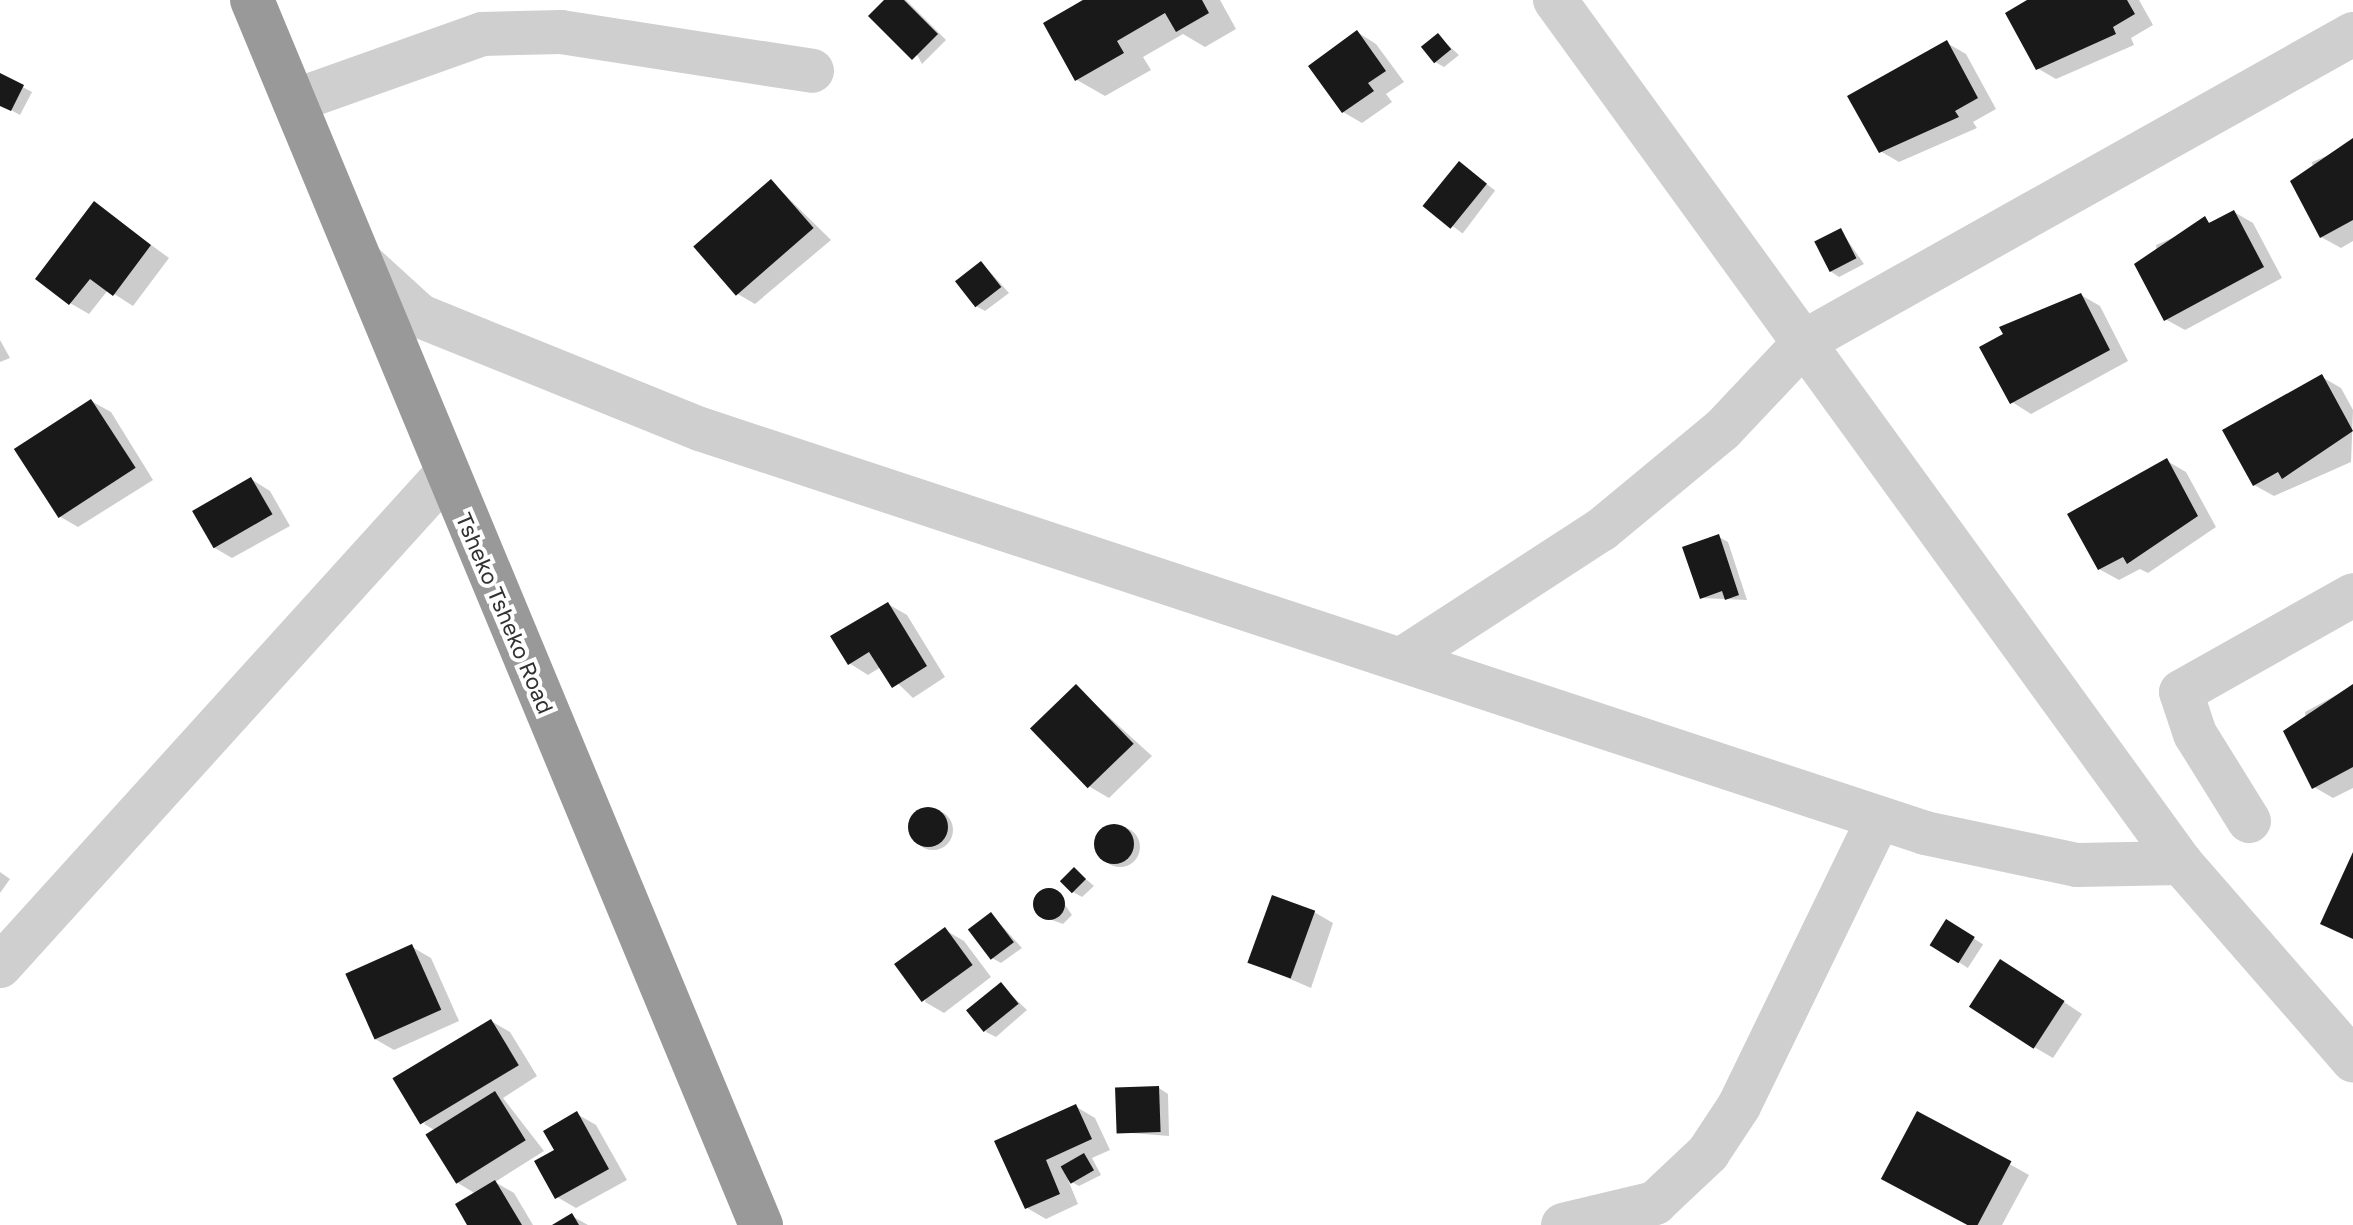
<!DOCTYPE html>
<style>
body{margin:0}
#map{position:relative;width:2353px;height:1225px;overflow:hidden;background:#fff;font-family:"Golos Text",sans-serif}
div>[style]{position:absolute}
.shadow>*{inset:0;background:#0003;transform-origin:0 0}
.round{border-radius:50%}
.building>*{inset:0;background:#191919;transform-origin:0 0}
.street>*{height:44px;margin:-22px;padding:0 22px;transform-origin:22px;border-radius:22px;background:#cfcfcf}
.highway>*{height:44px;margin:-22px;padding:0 22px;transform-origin:22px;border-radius:22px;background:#999}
span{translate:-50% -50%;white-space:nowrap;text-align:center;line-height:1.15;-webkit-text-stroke:8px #fff;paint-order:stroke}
.street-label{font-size:22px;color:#323232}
</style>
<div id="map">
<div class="shadow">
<i style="clip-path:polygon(887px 0,906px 0,946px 40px,922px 64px)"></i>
<i style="clip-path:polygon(1082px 0,1220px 0,1236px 29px,1205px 47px,1183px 34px,1143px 57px,1151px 70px,1105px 96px,1077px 80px,1045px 24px)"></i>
<i style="clip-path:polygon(2031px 0,2139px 0,2153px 25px,2131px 38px,2134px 45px,2056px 79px,2037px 68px)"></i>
<i style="clip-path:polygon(1357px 32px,1376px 44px,1404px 82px,1386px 94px,1392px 102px,1362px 123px,1343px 112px)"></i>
<i style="clip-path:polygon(1438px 36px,1459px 55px,1444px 67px,1435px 62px)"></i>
<i style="clip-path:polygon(1947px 43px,1966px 54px,1996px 109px,1973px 122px,1977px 128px,1899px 162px,1880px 151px)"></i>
<i style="clip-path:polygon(0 75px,32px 92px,20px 115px,0 104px)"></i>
<i style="clip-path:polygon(2353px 145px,2353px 241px,2341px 248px,2321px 237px,2312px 162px)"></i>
<i style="left:1460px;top:164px;width:44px;height:54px;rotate:37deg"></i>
<i style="clip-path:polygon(772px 182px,831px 240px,755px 304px,736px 293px)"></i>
<i style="clip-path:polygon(95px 204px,169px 258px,133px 306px,108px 290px,89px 314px,70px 303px)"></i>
<i style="clip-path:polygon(2234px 212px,2253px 223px,2282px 278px,2185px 330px,2165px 319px,2156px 245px)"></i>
<i style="clip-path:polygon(1841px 231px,1864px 264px,1839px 277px,1830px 271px)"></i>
<i style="clip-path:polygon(982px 263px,1009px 293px,985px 311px,976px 306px)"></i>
<i style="clip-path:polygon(2081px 295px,2100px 306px,2128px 361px,2031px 414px,2012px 402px)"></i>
<i style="clip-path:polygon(0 340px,10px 358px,0 362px)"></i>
<i style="clip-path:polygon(2322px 377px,2341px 388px,2353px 410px,2351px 462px,2274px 496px,2254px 485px)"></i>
<i style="clip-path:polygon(91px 401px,111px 412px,153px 480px,78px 527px,59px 516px)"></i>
<i style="clip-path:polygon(2167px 461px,2186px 472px,2216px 527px,2148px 573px,2140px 569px,2119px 580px,2099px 569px)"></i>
<i style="clip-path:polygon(251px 479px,270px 491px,290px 526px,232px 558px,213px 547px)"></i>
<i style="clip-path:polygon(1719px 537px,1728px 542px,1747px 600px,1701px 598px)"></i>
<i style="clip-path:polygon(888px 604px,907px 615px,945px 677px,913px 698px,881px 667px,868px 675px,849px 663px)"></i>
<i style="clip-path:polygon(2353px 686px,2353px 788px,2333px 798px,2314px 787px,2305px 712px)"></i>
<i style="clip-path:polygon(1076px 687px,1152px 756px,1109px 798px,1090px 787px)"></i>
<i class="round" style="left:913px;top:810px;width:40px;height:40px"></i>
<i class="round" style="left:1100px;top:827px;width:40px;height:40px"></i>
<i style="clip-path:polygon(1074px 869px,1094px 886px,1082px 897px,1073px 892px)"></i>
<i style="clip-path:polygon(0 872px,10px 879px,0 893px)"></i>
<i style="clip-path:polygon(1056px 892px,1072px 915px,1063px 924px,1044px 917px,1037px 898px)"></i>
<i style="clip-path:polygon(1314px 912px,1333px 923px,1311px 988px,1251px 962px)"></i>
<i style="clip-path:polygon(991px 914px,1022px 948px,1001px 963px,992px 958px)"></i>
<i style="left:1947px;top:921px;width:43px;height:28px;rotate:33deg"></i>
<i style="clip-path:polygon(945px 930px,964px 941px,991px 977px,944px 1013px,925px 1002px)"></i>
<i style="clip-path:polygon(412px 947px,431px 958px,459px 1021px,394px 1050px,375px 1039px)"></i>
<i style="clip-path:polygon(2019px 972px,2082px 1014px,2053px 1058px,2034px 1047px)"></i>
<i style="clip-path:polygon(1001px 985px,1027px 1010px,996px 1037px,986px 1032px)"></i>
<i style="clip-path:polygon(491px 1021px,510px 1032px,537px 1076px,503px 1098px,544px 1151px,495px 1182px,514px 1193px,533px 1225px,469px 1225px,476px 1194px,458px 1183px,436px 1131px,424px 1124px)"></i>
<i style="clip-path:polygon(1159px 1088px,1168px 1094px,1169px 1136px,1118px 1132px)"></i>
<i style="clip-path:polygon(1075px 1106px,1095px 1118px,1110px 1150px,1092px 1158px,1101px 1175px,1079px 1186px,1068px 1180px,1078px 1204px,1046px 1219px,1027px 1208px,997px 1142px)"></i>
<i style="clip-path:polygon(1918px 1113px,2029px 1175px,2002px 1225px,1969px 1225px,1883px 1177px)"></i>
<i style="clip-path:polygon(577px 1114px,596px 1125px,627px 1180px,576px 1208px,557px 1197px,557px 1151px)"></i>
<i style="clip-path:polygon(572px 1216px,588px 1225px,556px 1225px)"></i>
</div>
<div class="building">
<i style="clip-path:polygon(884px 0,904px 0,938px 34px,912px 60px,868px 16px)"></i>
<i style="clip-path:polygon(1083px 0,1202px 0,1209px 13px,1176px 32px,1165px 13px,1117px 41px,1124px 53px,1075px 81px,1043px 23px)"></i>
<i style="clip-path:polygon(2027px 0,2127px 0,2135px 14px,2113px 27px,2116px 34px,2036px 70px,2005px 13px)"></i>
<i style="clip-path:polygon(1357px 30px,1386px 71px,1368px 83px,1374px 91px,1342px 113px,1308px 66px)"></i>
<i style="left:1438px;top:33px;width:21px;height:22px;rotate:51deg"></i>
<i style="clip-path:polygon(1947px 40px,1978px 98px,1955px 111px,1959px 117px,1879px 153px,1847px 96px)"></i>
<i style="clip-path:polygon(0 73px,24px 85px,11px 111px,0 106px)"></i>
<i style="clip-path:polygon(2353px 138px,2353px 220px,2320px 238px,2290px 181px)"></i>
<i style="left:1459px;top:161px;width:36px;height:58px;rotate:39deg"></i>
<i style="left:771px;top:179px;width:65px;height:103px;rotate:49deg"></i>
<i style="clip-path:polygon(94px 201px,151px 245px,113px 296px,90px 279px,69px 305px,35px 279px)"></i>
<i style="clip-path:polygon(2234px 210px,2264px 267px,2164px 321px,2134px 264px,2205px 216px,2209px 223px)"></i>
<i style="left:1841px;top:228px;width:34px;height:30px;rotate:63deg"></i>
<i style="left:981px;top:261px;width:33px;height:33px;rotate:52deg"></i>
<i style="clip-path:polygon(2081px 293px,2110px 350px,2010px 404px,1979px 347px,2003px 334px,1999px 327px)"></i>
<i style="clip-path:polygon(2322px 374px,2353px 431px,2282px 479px,2278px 472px,2253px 486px,2222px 430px)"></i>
<i style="left:91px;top:399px;width:82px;height:92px;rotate:57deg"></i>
<i style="clip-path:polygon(2167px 458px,2198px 516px,2127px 564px,2123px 557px,2098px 570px,2067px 514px)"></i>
<i style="left:251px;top:477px;width:43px;height:68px;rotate:60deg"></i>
<i style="clip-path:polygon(1719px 534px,1739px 595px,1725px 600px,1722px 591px,1700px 599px,1682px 547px)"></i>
<i style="clip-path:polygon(888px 602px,927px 666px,892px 688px,869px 652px,848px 665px,830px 636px)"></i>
<i style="left:1076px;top:684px;width:83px;height:64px;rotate:46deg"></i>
<i style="clip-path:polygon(2353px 684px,2353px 767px,2312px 789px,2283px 731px)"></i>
<i class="round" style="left:908px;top:807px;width:40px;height:40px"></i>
<i class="round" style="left:1094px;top:824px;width:40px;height:40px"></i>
<i style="clip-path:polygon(2353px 852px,2353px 939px,2320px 924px)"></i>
<i style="left:1074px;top:867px;width:17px;height:20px;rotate:45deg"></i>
<i class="round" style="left:1033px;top:888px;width:32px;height:32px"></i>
<i style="left:1272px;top:895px;width:46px;height:72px;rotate:20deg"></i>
<i style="left:991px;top:912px;width:38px;height:29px;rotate:53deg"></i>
<i style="left:1946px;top:919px;width:34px;height:31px;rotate:32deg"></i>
<i style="left:945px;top:927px;width:47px;height:63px;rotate:54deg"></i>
<i style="left:412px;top:944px;width:72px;height:73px;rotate:66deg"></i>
<i style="left:2000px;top:959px;width:77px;height:57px;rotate:33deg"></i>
<i style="left:1001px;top:982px;width:28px;height:45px;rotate:51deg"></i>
<i style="left:491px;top:1019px;width:54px;height:115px;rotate:59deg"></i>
<i style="left:1159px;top:1086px;width:46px;height:44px;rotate:88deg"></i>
<i style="left:495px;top:1091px;width:58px;height:82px;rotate:58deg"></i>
<i style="clip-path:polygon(1076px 1104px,1092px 1139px,1046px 1160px,1060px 1194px,1025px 1209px,994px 1141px)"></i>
<i style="clip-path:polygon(577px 1111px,609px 1169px,555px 1199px,534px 1161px,554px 1150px,543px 1131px)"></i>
<i style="left:1917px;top:1111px;width:107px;height:77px;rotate:28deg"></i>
<i style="left:1084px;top:1153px;width:20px;height:27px;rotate:60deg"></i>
<i style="clip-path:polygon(495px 1180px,522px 1225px,467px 1225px,455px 1204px)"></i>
<i style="clip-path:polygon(572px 1213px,579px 1225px,552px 1225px)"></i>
</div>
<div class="street">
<i style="left:1555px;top:0;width:1066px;rotate:54.04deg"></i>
<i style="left:2181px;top:863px;width:262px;rotate:48.9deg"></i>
<i style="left:294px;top:101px;width:200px;rotate:-19.6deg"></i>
<i style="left:482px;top:34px;width:79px;rotate:-1.5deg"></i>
<i style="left:561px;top:32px;width:254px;rotate:8.8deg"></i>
<i style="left:364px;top:265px;width:76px;rotate:42.3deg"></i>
<i style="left:420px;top:316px;width:302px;rotate:22deg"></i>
<i style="left:700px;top:429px;width:1290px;rotate:18.25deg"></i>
<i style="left:1925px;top:833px;width:155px;rotate:11.9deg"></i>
<i style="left:2077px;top:865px;width:104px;rotate:-1.1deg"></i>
<i style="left:1402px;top:659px;width:237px;rotate:-33deg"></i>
<i style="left:1601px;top:530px;width:158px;rotate:-39.6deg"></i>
<i style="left:1723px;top:429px;width:122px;rotate:-46.7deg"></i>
<i style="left:1807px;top:340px;width:626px;rotate:-29.27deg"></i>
<i style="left:2249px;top:821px;width:102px;rotate:-121.8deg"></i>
<i style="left:2195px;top:734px;width:44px;rotate:-108.4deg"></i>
<i style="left:2181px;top:692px;width:197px;rotate:-29.4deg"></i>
<i style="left:0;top:966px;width:664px;rotate:-47.81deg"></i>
<i style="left:1563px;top:1225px;width:95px;rotate:-13.4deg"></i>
<i style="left:1655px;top:1203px;width:73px;rotate:-43.3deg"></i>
<i style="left:1708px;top:1153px;width:56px;rotate:-56.6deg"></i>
<i style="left:1739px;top:1106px;width:320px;rotate:-64.1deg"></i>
</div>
<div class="highway">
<i style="left:252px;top:0;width:1327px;rotate:67.44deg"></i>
</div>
<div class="street-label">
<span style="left:505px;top:613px;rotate:67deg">Tsheko Tsheko Road</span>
</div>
</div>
